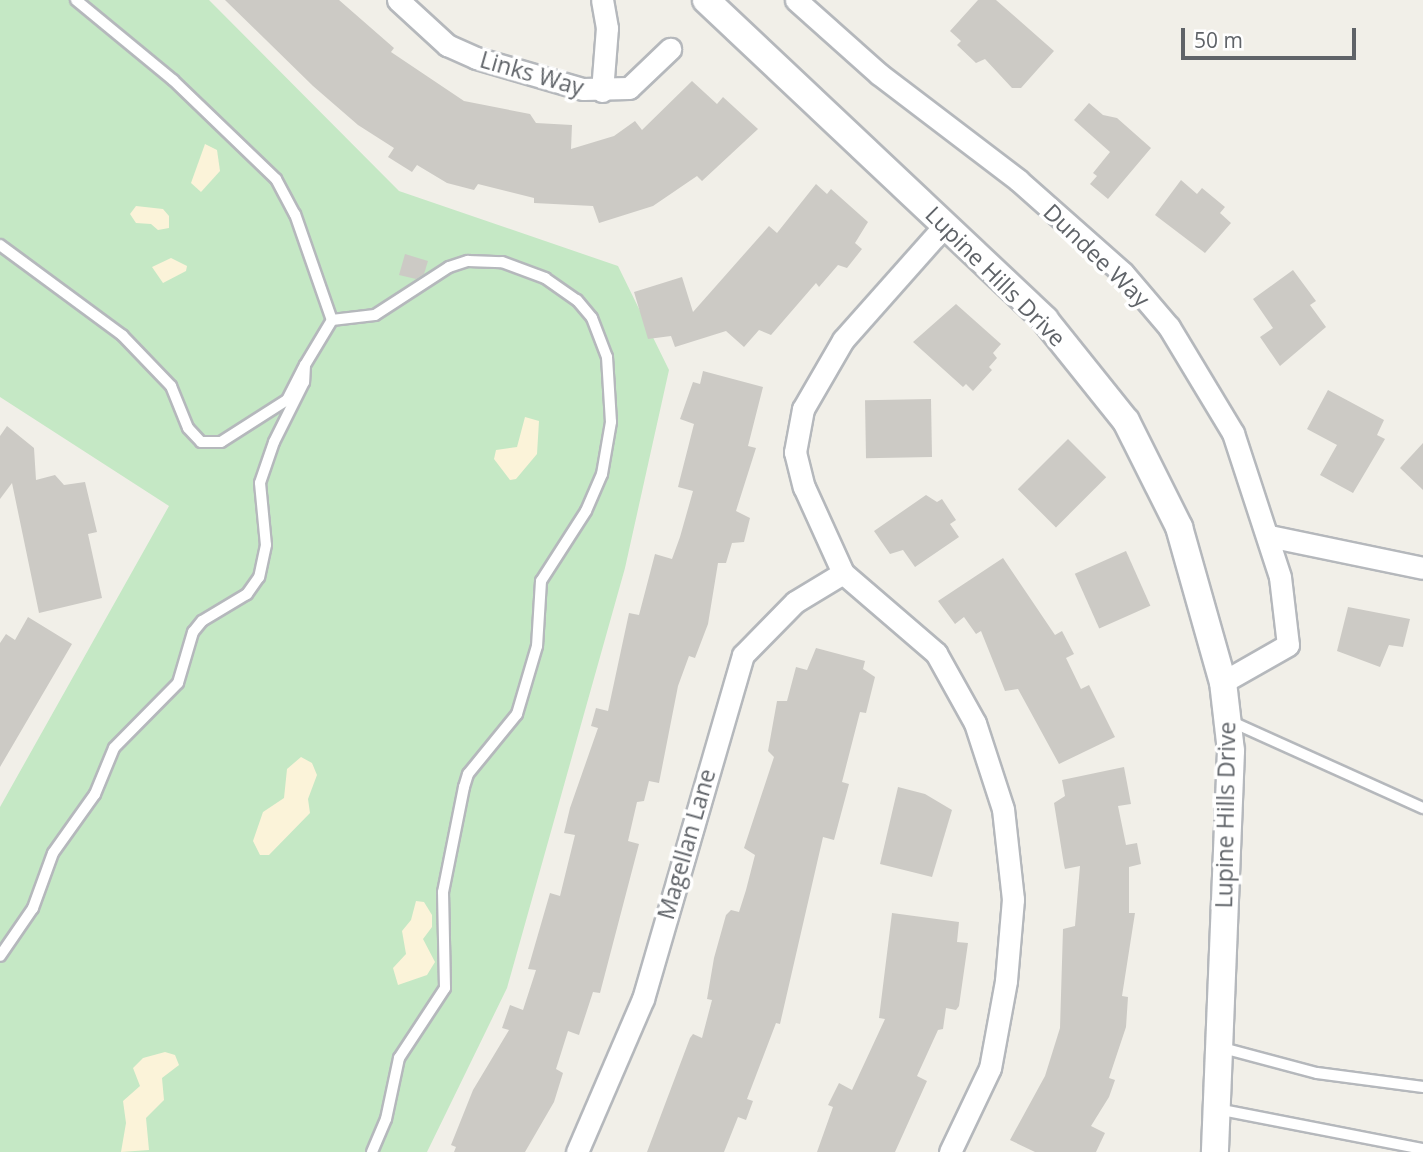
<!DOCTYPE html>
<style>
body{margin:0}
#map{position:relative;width:1423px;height:1152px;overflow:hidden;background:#f1efe8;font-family:"Open Sans",sans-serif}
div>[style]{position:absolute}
.green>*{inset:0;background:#c5e8c5}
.sand>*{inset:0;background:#fbf3d9}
.building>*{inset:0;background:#cccac5;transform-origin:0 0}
.roads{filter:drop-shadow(2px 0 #b5b8bc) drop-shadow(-2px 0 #b5b8bc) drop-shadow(0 2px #b5b8bc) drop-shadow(0 -2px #b5b8bc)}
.service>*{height:10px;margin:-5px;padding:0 5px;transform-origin:5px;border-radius:5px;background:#fff}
.minor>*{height:21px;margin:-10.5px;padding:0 10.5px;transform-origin:10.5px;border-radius:10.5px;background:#fff}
.tertiary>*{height:26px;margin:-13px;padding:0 13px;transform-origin:13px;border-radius:13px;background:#fff}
span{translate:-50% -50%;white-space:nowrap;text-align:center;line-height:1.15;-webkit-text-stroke:7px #fff;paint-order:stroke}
.street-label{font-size:23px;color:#5f6368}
.scale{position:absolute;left:1181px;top:28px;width:175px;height:32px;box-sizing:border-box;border:4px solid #5f6368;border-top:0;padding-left:9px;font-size:21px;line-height:24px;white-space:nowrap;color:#5f6368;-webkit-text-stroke:5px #fff;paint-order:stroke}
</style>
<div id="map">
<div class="green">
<i style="clip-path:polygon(0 0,209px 0,399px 191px,618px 266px,669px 370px,625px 568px,507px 988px,427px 1152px,0 1152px,0 807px,169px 506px,0 397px)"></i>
</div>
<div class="sand">
<i style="clip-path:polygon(205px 144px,217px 150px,220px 171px,201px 192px,191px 183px)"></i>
<i style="clip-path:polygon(136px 206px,163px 209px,169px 216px,169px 228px,158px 230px,151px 224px,136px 223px,130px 214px)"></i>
<i style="clip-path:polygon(171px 258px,187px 266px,186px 271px,163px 283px,152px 267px)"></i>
<i style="clip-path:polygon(525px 417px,539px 421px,537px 454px,516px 479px,510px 480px,494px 459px,496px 450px,517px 447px)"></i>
<i style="clip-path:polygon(301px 757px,312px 763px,317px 775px,308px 799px,310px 813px,269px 855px,260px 855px,253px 841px,263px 812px,284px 798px,287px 769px)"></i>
<i style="clip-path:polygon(416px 901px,424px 902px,432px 915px,432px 927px,423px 939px,435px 962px,427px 975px,398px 985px,393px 968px,406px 954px,402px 931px,411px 920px)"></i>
<i style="clip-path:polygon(165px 1052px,175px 1055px,179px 1065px,162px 1078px,164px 1100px,146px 1118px,149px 1150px,121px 1152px,126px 1123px,123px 1101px,140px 1086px,133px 1068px,143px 1058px)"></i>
</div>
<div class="building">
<i style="clip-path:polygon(225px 0,339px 0,394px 48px,391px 52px,464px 101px,530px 114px,536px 123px,572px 125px,571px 149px,614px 136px,635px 121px,642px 130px,692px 81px,717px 104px,723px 97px,758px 129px,702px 181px,697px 176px,653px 206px,599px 223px,593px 206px,534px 203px,534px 198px,478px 184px,474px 190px,447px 183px,417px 165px,412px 172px,388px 157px,394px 148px,358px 125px,313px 86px)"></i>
<i style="clip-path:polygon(978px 0,996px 0,1054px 51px,1021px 88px,1012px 88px,985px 59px,976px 63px,957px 45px,961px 41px,950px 31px)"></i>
<i style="clip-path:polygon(1089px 103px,1103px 115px,1117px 118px,1151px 148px,1108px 199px,1090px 184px,1097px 176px,1093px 173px,1110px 152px,1074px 120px)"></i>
<i style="clip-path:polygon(1181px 180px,1197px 194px,1202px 188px,1225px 207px,1220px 213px,1231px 223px,1205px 253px,1155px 215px)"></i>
<i style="clip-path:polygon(816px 184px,827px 194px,831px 189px,868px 222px,855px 243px,862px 249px,847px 268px,838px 265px,819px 287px,816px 283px,771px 335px,759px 330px,744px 347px,726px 331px,675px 347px,671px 336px,648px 339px,634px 292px,682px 277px,693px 312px,769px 226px,777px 233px)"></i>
<i style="clip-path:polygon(405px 254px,428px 261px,424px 274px,416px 279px,399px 275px)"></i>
<i style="clip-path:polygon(1293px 270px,1316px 301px,1310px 305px,1326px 327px,1280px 366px,1260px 337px,1273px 328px,1253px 299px)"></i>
<i style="clip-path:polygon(956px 304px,1001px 344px,993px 353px,997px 358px,989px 367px,992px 370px,973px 391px,966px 384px,963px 387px,913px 342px)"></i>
<i style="clip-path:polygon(703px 371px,763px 387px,748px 446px,756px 448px,736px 511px,750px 518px,744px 542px,732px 543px,726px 563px,718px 563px,708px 624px,695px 658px,689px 656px,678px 686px,659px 783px,649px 781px,644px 801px,637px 802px,628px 841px,639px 844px,600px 993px,593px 992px,579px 1035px,568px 1031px,556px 1069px,563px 1073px,554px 1102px,525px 1152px,454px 1152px,456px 1147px,451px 1145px,473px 1090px,509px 1030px,502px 1028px,510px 1005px,523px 1010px,536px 970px,528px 969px,550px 893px,560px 896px,575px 835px,564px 833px,570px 808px,598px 728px,591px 726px,596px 708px,608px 711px,629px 613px,639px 615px,655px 554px,672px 559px,680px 537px,693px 491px,678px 487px,694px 424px,680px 419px,693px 382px,700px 384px)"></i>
<i style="clip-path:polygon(1328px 390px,1384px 420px,1377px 435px,1385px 439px,1353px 493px,1320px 475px,1337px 445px,1307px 429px)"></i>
<i style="left:931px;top:399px;width:58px;height:66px;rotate:89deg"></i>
<i style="clip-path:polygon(7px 426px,34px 448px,36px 480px,55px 475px,64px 485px,85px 482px,97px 532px,88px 534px,102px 598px,39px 613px,12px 483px,0 499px,0 436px)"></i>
<i style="left:1068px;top:439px;width:54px;height:71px;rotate:45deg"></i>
<i style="clip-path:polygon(1423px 443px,1423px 490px,1400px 468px)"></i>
<i style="clip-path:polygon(926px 495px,937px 502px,942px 499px,956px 520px,950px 524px,959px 537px,915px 567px,903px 550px,890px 554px,874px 531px)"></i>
<i style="left:1126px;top:551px;width:60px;height:56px;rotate:66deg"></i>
<i style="clip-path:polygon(1003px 558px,1055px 635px,1062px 631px,1074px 654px,1066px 658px,1081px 689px,1089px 685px,1115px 737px,1059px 764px,1018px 689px,1005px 691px,981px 631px,976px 634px,964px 617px,955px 624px,938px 601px)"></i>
<i style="clip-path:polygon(1348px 607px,1410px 619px,1403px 647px,1389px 645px,1380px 667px,1337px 651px)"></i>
<i style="clip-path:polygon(28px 617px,72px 644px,0 767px,0 643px,6px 634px,15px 640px)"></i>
<i style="clip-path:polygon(816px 648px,865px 661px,863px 669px,875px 677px,866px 713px,860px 712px,842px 782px,849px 784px,834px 840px,823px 837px,780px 1024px,776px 1023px,747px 1099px,753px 1101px,746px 1120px,738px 1117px,724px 1152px,647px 1152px,690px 1038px,693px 1034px,702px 1038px,712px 1000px,707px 999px,714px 958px,726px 915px,731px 910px,739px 912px,746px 890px,755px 855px,744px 848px,774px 757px,768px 751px,777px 701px,787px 701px,796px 667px,807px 670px)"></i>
<i style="clip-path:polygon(1124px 767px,1131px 804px,1118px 806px,1126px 845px,1137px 843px,1141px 864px,1129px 867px,1129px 913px,1135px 913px,1122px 996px,1128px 997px,1126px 1027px,1109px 1078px,1115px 1080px,1109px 1097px,1091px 1126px,1105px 1133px,1096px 1152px,1035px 1152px,1010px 1140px,1045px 1076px,1060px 1028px,1063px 929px,1075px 926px,1080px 866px,1065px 869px,1064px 865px,1054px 803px,1065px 796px,1062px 780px)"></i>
<i style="clip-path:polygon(898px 787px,925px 794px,952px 810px,932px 877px,880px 864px)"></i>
<i style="clip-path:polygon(892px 913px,959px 922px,957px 942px,968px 943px,959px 1006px,956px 1010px,946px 1008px,943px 1029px,938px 1030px,917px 1076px,927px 1081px,895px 1152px,817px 1152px,833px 1107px,828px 1105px,839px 1083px,852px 1090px,885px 1019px,879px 1018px)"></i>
</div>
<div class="roads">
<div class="service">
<i style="left:76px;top:0;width:126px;rotate:39.5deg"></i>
<i style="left:173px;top:80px;width:143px;rotate:43.9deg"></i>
<i style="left:276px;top:179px;width:40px;rotate:62deg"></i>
<i style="left:295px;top:214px;width:112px;rotate:70.8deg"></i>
<i style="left:332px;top:320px;width:43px;rotate:-6.6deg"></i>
<i style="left:375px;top:315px;width:88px;rotate:-33deg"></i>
<i style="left:449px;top:267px;width:20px;rotate:-18deg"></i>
<i style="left:468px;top:261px;width:34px;rotate:2deg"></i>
<i style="left:502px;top:262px;width:46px;rotate:20.4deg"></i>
<i style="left:545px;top:278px;width:39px;rotate:35deg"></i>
<i style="left:577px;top:300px;width:23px;rotate:50deg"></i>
<i style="left:592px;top:318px;width:42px;rotate:69deg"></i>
<i style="left:607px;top:357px;width:65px;rotate:86.5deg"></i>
<i style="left:611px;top:422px;width:53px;rotate:99.8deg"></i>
<i style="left:602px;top:474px;width:40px;rotate:113.4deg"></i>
<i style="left:586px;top:511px;width:83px;rotate:122.7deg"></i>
<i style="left:541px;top:581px;width:65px;rotate:93.5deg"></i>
<i style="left:537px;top:646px;width:71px;rotate:106.4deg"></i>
<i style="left:517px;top:714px;width:77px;rotate:129.2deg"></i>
<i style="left:468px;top:774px;width:14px;rotate:107deg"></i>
<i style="left:464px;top:787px;width:107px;rotate:101.3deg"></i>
<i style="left:443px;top:892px;width:96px;rotate:88.8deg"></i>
<i style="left:445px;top:988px;width:84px;rotate:123.3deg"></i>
<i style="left:399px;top:1058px;width:62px;rotate:102deg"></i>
<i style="left:386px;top:1119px;width:36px;rotate:113deg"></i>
<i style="left:0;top:245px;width:152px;rotate:36.4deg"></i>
<i style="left:122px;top:335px;width:71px;rotate:46.1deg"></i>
<i style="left:171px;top:386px;width:45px;rotate:68deg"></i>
<i style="left:188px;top:428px;width:19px;rotate:47deg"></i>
<i style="left:201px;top:442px;width:20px"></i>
<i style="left:221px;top:442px;width:78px;rotate:-32.5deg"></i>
<i style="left:287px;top:400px;width:39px;rotate:-63deg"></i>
<i style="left:305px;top:365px;width:17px;rotate:93deg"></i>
<i style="left:304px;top:382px;width:67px;rotate:116.6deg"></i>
<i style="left:274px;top:442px;width:43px;rotate:108.9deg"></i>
<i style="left:260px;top:483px;width:62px;rotate:84.5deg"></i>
<i style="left:266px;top:545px;width:33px;rotate:102deg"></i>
<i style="left:259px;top:577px;width:21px;rotate:125deg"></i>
<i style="left:247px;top:594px;width:52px;rotate:149deg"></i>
<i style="left:202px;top:621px;width:14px;rotate:129deg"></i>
<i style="left:193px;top:632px;width:53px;rotate:106.4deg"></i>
<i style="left:178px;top:683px;width:91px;rotate:134.6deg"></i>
<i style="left:114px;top:748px;width:50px;rotate:112.4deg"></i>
<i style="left:95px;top:794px;width:72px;rotate:125.4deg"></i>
<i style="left:53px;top:853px;width:59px;rotate:110deg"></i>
<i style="left:33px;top:908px;width:58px;rotate:124.5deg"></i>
<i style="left:305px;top:365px;width:52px;rotate:-59deg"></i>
<i style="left:1230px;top:721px;width:212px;rotate:24.3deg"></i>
<i style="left:1219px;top:1047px;width:101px;rotate:14.9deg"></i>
<i style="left:1317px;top:1073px;width:107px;rotate:7.5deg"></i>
<i style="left:1217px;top:1109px;width:210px;rotate:11deg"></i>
</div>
<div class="minor">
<i style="left:398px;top:0;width:67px;rotate:42.6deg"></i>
<i style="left:447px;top:45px;width:32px;rotate:24deg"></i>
<i style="left:476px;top:58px;width:111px;rotate:16.2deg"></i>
<i style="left:583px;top:89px;width:46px;rotate:-1.2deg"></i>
<i style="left:629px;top:88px;width:57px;rotate:-43.6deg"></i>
<i style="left:796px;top:0;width:111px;rotate:41.7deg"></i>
<i style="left:879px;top:74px;width:175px;rotate:37.3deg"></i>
<i style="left:1018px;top:180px;width:140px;rotate:41.5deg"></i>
<i style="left:1123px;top:273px;width:71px;rotate:49.6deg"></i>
<i style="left:1169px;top:327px;width:124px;rotate:58.9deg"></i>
<i style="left:1233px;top:433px;width:151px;rotate:71.9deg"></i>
<i style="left:1280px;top:577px;width:68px;rotate:83.3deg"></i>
<i style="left:1288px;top:645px;width:75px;rotate:150.4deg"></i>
<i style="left:602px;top:91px;width:63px;rotate:-85.5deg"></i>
<i style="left:607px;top:28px;width:28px;rotate:-100deg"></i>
<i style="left:946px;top:224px;width:155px;rotate:131.6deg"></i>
<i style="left:843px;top:340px;width:80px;rotate:120.1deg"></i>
<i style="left:803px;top:409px;width:44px;rotate:100.5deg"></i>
<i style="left:795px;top:452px;width:36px;rotate:76deg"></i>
<i style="left:804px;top:487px;width:94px;rotate:65.6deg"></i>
<i style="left:843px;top:573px;width:123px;rotate:40.7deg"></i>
<i style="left:936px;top:653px;width:80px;rotate:60.9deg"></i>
<i style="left:975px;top:723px;width:90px;rotate:72deg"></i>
<i style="left:1003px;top:809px;width:91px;rotate:83.7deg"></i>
<i style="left:1013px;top:899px;width:82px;rotate:94.9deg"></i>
<i style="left:1006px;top:981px;width:88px;rotate:100.4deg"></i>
<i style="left:990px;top:1068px;width:93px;rotate:115.5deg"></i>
<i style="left:1269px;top:536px;width:157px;rotate:11.7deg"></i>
<i style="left:577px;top:1152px;width:167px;rotate:-66.7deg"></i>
<i style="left:643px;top:999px;width:358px;rotate:-73.8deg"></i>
<i style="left:743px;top:655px;width:74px;rotate:-45.5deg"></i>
<i style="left:795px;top:602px;width:56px;rotate:-31.1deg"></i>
</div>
<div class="tertiary">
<i style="left:706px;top:0;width:466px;rotate:43.3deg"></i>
<i style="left:1045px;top:320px;width:129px;rotate:51.3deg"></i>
<i style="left:1126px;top:421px;width:119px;rotate:63.4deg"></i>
<i style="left:1179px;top:527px;width:161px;rotate:74.2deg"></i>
<i style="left:1223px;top:682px;width:69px;rotate:83.4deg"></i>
<i style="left:1231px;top:751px;width:401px;rotate:92.3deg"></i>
</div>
</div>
<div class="street-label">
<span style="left:532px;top:73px;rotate:16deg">Links Way</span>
<span style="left:1097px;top:255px;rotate:44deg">Dundee Way</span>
<span style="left:996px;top:276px;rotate:45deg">Lupine Hills Drive</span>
<span style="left:1225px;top:815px;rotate:-89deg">Lupine Hills Drive</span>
<span style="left:686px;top:844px;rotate:-74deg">Magellan Lane</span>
</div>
<div class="scale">50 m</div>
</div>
